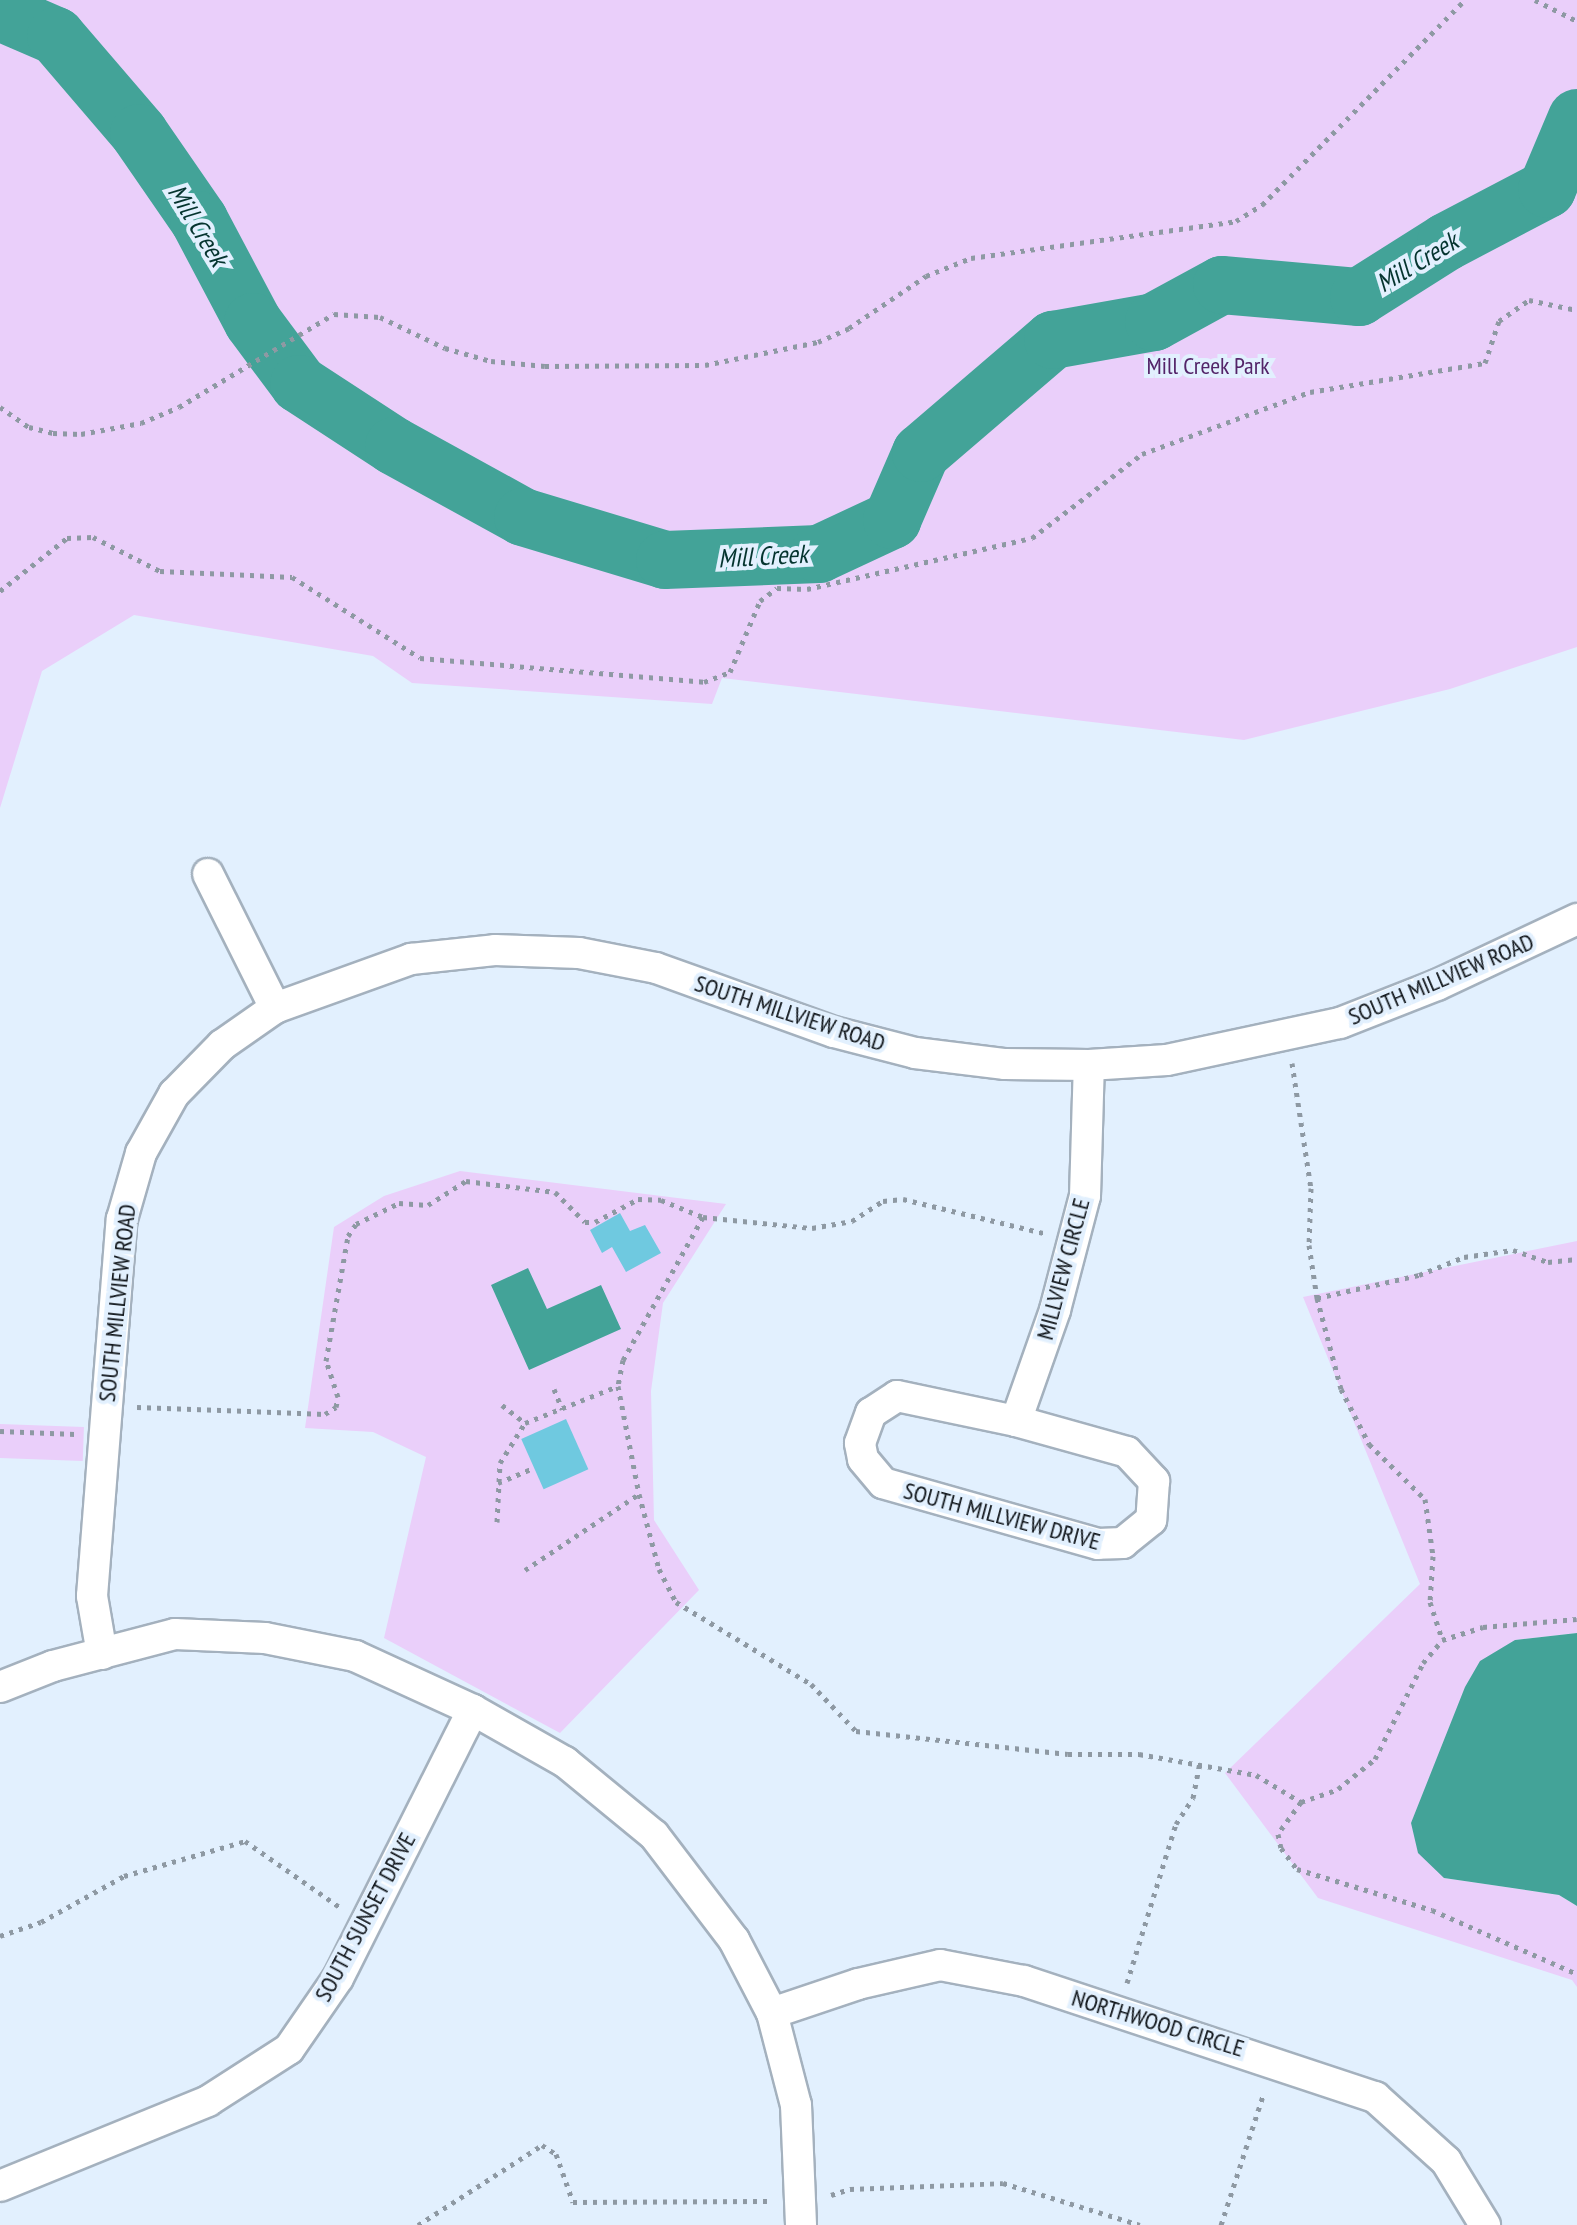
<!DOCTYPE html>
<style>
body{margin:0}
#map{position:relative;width:1577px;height:2225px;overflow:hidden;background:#e2f0fe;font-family:"PT Sans Narrow",sans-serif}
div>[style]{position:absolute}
.green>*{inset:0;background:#eacffa;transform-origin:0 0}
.water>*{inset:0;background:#43a398}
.river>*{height:58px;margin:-29px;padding:0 29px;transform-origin:29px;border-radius:29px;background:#43a398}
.building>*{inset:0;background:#6fc9e0;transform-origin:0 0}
.path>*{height:5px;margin-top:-2.5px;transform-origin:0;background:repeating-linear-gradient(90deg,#8e99a3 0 4px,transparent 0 10px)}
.roads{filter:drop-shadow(2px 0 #a4b1be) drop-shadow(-2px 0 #a4b1be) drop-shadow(0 2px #a4b1be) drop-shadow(0 -2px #a4b1be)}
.street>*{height:30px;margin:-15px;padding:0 15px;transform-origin:15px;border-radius:15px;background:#fff}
span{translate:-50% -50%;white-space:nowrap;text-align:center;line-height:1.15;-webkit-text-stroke:8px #e2f0fe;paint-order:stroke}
.park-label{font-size:24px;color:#532469}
.street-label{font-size:24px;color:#0f1419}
.water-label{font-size:26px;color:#05342f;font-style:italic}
</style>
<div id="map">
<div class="green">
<i style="clip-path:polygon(0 0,1577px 0,1577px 647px,1450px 689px,1244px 740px,722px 678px,712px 704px,412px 683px,373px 656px,134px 615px,42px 671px,0 808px)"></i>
<i style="clip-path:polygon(460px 1171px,726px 1204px,663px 1303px,651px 1391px,654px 1520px,699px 1590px,560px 1733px,384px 1638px,426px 1457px,373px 1432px,305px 1428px,334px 1227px,384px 1196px)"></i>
<i style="clip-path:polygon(1577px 1241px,1577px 1633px,1515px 1640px,1411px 1823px,1444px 1878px,1559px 1895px,1577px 1906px,1577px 1987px,1572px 1980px,1318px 1898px,1225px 1773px,1420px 1584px,1303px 1297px)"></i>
<i style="left:0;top:1424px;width:84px;height:34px;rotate:2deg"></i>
</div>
<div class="water">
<i style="clip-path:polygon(528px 1268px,547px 1309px,601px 1285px,621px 1329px,529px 1370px,491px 1285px)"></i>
<i style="clip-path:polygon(1577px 1633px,1577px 1906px,1559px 1895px,1444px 1878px,1418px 1853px,1411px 1823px,1465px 1687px,1480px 1661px,1515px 1640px)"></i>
</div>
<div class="river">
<i style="left:0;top:12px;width:61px;rotate:23.2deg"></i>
<i style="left:56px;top:36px;width:128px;rotate:49.4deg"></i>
<i style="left:139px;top:133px;width:106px;rotate:55.4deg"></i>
<i style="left:199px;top:220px;width:115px;rotate:62.1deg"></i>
<i style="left:253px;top:322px;width:77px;rotate:53.4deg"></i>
<i style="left:299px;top:384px;width:113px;rotate:33.1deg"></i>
<i style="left:394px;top:446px;width:147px;rotate:28.8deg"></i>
<i style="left:523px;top:517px;width:148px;rotate:16.8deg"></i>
<i style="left:665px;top:560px;width:154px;rotate:-2.2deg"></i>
<i style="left:819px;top:554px;width:81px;rotate:-25deg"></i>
<i style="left:892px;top:520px;width:73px;rotate:-66.6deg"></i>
<i style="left:921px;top:453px;width:174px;rotate:-40.6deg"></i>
<i style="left:1053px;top:340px;width:103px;rotate:-10.1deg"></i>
<i style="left:1154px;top:322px;width:77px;rotate:-28.6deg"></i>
<i style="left:1222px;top:285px;width:138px;rotate:5deg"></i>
<i style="left:1359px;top:297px;width:103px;rotate:-32.3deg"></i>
<i style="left:1446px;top:242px;width:114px;rotate:-27.7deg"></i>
<i style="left:1547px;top:189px;width:77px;rotate:-67.1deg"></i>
</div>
<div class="building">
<i style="clip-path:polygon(620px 1213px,630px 1231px,645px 1225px,661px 1253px,626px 1272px,612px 1247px,602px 1253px,590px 1230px)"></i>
<i style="left:566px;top:1419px;width:55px;height:49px;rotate:66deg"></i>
</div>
<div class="path">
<i style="left:1535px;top:0;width:47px;rotate:26.6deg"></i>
<i style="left:0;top:407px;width:35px;rotate:35deg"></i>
<i style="left:29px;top:427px;width:25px;rotate:14deg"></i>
<i style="left:53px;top:433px;width:28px;rotate:2deg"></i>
<i style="left:81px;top:434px;width:61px;rotate:-10.4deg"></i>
<i style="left:141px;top:423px;width:41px;rotate:-22.8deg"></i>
<i style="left:179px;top:407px;width:181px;rotate:-31deg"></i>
<i style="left:334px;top:314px;width:46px;rotate:3.7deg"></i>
<i style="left:380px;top:317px;width:72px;rotate:25.5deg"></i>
<i style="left:445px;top:348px;width:48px;rotate:15.8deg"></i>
<i style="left:491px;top:361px;width:54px;rotate:5.3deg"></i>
<i style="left:545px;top:366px;width:160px;rotate:-0.4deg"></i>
<i style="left:705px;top:365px;width:115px;rotate:-11.5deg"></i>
<i style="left:818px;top:342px;width:34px;rotate:-24deg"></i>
<i style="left:849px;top:328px;width:93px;rotate:-34deg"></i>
<i style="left:926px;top:276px;width:48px;rotate:-21.8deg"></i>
<i style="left:971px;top:258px;width:268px;rotate:-7.9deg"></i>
<i style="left:1236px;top:221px;width:31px;rotate:-32deg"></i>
<i style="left:1262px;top:205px;width:289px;rotate:-45.3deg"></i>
<i style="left:0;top:591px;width:85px;rotate:-38.3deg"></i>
<i style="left:67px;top:538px;width:26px;rotate:-2deg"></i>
<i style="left:93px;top:537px;width:75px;rotate:26.9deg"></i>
<i style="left:160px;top:571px;width:132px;rotate:2.6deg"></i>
<i style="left:292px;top:577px;width:151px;rotate:32.3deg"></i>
<i style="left:420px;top:658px;width:285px;rotate:4.8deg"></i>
<i style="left:704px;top:682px;width:28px;rotate:-21deg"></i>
<i style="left:730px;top:672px;width:77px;rotate:-67.1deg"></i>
<i style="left:760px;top:601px;width:21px;rotate:-37deg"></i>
<i style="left:777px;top:588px;width:30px;rotate:2deg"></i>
<i style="left:807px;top:589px;width:231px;rotate:-12.8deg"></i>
<i style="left:1032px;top:538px;width:138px;rotate:-37.4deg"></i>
<i style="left:1142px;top:454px;width:179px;rotate:-20.3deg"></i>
<i style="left:1310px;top:392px;width:177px;rotate:-9.4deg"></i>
<i style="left:1485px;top:363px;width:44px;rotate:-71.6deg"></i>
<i style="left:1499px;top:321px;width:37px;rotate:-35deg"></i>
<i style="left:1529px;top:300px;width:49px;rotate:11.8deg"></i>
<i style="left:1292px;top:1063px;width:126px;rotate:81.4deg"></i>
<i style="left:1311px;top:1188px;width:57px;rotate:92deg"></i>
<i style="left:1309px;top:1245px;width:54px;rotate:81.4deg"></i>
<i style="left:1317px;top:1298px;width:94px;rotate:75.2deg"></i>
<i style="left:1341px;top:1389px;width:62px;rotate:63deg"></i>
<i style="left:1369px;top:1444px;width:78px;rotate:44.5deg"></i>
<i style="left:1425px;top:1499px;width:58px;rotate:82deg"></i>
<i style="left:1433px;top:1556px;width:46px;rotate:93.7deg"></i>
<i style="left:1430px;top:1602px;width:40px;rotate:72deg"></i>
<i style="left:703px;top:1217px;width:164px;rotate:119.2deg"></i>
<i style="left:623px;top:1360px;width:26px;rotate:101deg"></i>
<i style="left:618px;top:1386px;width:110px;rotate:79deg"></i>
<i style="left:639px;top:1494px;width:78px;rotate:75.1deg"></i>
<i style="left:659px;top:1569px;width:37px;rotate:63deg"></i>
<i style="left:676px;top:1602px;width:158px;rotate:31.3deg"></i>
<i style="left:811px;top:1684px;width:65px;rotate:46.2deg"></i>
<i style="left:856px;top:1731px;width:213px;rotate:6.2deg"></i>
<i style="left:1068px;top:1754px;width:71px"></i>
<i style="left:1139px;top:1754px;width:119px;rotate:10.2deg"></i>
<i style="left:1256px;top:1775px;width:52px;rotate:31deg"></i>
<i style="left:1301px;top:1802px;width:39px;rotate:126deg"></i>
<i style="left:1278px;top:1834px;width:14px;rotate:78deg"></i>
<i style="left:1281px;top:1848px;width:26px;rotate:53deg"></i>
<i style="left:1297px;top:1869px;width:141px;rotate:16.9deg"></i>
<i style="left:1432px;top:1910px;width:158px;rotate:23.8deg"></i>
<i style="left:1317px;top:1298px;width:105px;rotate:-12.7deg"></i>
<i style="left:1419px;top:1275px;width:48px;rotate:-21.8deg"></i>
<i style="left:1464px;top:1257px;width:49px;rotate:-8.1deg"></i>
<i style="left:1513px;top:1250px;width:37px;rotate:19deg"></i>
<i style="left:1548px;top:1262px;width:29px;rotate:-6deg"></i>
<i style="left:554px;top:1389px;width:22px;rotate:68deg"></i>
<i style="left:502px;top:1405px;width:29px;rotate:38deg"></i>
<i style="left:137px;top:1407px;width:188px;rotate:2.1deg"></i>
<i style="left:325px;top:1414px;width:13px;rotate:-32deg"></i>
<i style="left:336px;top:1407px;width:10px;rotate:-79deg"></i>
<i style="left:338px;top:1397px;width:38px;rotate:-108deg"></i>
<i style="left:326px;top:1361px;width:127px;rotate:-80deg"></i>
<i style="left:348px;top:1236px;width:14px;rotate:-56deg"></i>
<i style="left:356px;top:1224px;width:48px;rotate:-26deg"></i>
<i style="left:399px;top:1203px;width:29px;rotate:4deg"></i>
<i style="left:428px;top:1205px;width:45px;rotate:-32.3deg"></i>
<i style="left:466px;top:1181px;width:90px;rotate:7deg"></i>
<i style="left:555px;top:1192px;width:42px;rotate:45deg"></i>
<i style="left:585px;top:1222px;width:10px"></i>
<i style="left:595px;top:1222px;width:49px;rotate:-28.1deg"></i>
<i style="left:638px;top:1199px;width:23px;rotate:2deg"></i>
<i style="left:661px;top:1200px;width:45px;rotate:22deg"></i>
<i style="left:703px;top:1217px;width:110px;rotate:5.8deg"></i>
<i style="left:812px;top:1228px;width:41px;rotate:-9.9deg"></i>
<i style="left:852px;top:1221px;width:37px;rotate:-33deg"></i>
<i style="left:883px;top:1201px;width:20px;rotate:-6deg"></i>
<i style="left:903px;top:1199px;width:145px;rotate:13.6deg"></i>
<i style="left:0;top:1431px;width:75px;rotate:2.3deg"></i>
<i style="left:498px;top:1483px;width:39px;rotate:-23deg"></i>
<i style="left:497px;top:1522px;width:59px;rotate:-87.1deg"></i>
<i style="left:500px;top:1463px;width:47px;rotate:-58deg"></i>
<i style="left:525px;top:1423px;width:100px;rotate:-21.7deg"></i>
<i style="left:525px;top:1570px;width:137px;rotate:-33.7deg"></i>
<i style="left:1301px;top:1802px;width:39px;rotate:-19deg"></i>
<i style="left:1338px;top:1789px;width:48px;rotate:-39deg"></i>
<i style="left:1375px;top:1759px;width:107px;rotate:-63.4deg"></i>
<i style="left:1423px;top:1663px;width:30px;rotate:-50deg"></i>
<i style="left:1442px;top:1640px;width:43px;rotate:-17.6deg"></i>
<i style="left:1483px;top:1627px;width:94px;rotate:-4.9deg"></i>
<i style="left:0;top:1936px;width:43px;rotate:-18.9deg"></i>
<i style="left:41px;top:1922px;width:95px;rotate:-29deg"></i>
<i style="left:124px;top:1876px;width:126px;rotate:-16.1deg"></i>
<i style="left:245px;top:1841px;width:117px;rotate:34.9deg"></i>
<i style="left:1127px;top:1983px;width:166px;rotate:-72.9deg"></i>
<i style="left:1176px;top:1824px;width:31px;rotate:-57deg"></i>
<i style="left:1193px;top:1798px;width:37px;rotate:-79deg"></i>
<i style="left:831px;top:2195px;width:20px;rotate:-18deg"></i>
<i style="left:850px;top:2189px;width:153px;rotate:-2.2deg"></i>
<i style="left:1003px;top:2183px;width:143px;rotate:17deg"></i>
<i style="left:418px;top:2225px;width:148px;rotate:-32.8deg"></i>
<i style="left:542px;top:2145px;width:17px;rotate:33deg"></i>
<i style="left:556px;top:2154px;width:51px;rotate:70.5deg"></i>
<i style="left:573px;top:2202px;width:196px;rotate:-0.3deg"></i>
<i style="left:1221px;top:2225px;width:139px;rotate:-72deg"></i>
</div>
<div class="roads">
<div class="street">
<i style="left:208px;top:874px;width:150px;rotate:63.4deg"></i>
<i style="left:897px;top:1396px;width:122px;rotate:11.9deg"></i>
<i style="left:1016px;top:1421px;width:115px;rotate:15.6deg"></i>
<i style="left:1127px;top:1452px;width:40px;rotate:47deg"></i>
<i style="left:1154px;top:1481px;width:39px;rotate:94deg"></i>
<i style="left:1151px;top:1520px;width:36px;rotate:141deg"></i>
<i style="left:1123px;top:1543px;width:25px;rotate:178deg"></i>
<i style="left:1098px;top:1544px;width:223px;rotate:-164.2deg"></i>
<i style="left:883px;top:1483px;width:31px;rotate:-130deg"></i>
<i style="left:863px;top:1459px;width:16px;rotate:-101deg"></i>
<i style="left:860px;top:1443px;width:32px;rotate:-70deg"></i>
<i style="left:871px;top:1413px;width:31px;rotate:-33deg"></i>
<i style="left:1016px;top:1421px;width:118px;rotate:-70.6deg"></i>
<i style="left:1055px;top:1310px;width:118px;rotate:-75.3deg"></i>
<i style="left:1085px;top:1196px;width:131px;rotate:-88.3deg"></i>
<i style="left:102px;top:1654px;width:59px;rotate:-99.8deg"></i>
<i style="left:92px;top:1596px;width:378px;rotate:-85.5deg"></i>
<i style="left:122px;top:1219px;width:69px;rotate:-73.9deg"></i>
<i style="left:141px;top:1153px;width:68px;rotate:-60.8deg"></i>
<i style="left:174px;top:1094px;width:69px;rotate:-45.6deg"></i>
<i style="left:222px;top:1045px;width:65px;rotate:-34.9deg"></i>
<i style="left:275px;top:1008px;width:145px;rotate:-19.8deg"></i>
<i style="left:411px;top:959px;width:84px;rotate:-6.1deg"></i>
<i style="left:495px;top:950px;width:84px;rotate:2deg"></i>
<i style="left:579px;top:953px;width:78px;rotate:11deg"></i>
<i style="left:656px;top:968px;width:189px;rotate:19.8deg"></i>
<i style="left:834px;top:1032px;width:84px;rotate:14.5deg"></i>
<i style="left:915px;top:1053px;width:91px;rotate:7deg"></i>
<i style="left:1005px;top:1064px;width:84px;rotate:0.7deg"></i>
<i style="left:1089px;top:1065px;width:78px;rotate:-3.7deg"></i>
<i style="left:1167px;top:1060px;width:177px;rotate:-12.1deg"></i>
<i style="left:1340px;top:1023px;width:104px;rotate:-21.4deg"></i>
<i style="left:1437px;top:985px;width:155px;rotate:-25.2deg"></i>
<i style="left:0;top:1687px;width:57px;rotate:-21.6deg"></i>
<i style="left:53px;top:1666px;width:126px;rotate:-14.7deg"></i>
<i style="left:175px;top:1634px;width:90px;rotate:2.5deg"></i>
<i style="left:265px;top:1638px;width:92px;rotate:11.3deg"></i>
<i style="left:355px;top:1656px;width:130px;rotate:24.6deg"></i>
<i style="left:473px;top:1710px;width:106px;rotate:29.5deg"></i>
<i style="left:565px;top:1762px;width:115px;rotate:39.4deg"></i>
<i style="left:654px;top:1835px;width:132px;rotate:52.7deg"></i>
<i style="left:734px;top:1940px;width:82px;rotate:62.5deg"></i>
<i style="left:772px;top:2013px;width:95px;rotate:75.4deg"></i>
<i style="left:796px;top:2105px;width:120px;rotate:87.6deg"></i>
<i style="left:772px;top:2013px;width:91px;rotate:-18.6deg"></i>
<i style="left:858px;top:1984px;width:84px;rotate:-13deg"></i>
<i style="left:940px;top:1965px;width:86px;rotate:10.8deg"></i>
<i style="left:1024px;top:1981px;width:370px;rotate:18.3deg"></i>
<i style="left:1375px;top:2097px;width:96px;rotate:42deg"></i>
<i style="left:1446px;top:2161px;width:75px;rotate:58.6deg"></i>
<i style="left:0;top:2186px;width:225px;rotate:-22.2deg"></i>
<i style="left:208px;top:2101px;width:96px;rotate:-32.7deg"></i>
<i style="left:289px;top:2049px;width:86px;rotate:-55.4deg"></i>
<i style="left:338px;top:1978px;width:300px;rotate:-63.3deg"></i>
</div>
</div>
<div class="park-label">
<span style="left:1208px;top:366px">Mill Creek Park</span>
</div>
<div class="street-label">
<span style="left:1441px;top:979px;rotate:-23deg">SOUTH MILLVIEW ROAD</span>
<span style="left:790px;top:1013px;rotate:18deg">SOUTH MILLVIEW ROAD</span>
<span style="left:1063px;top:1269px;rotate:-75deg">MILLVIEW CIRCLE</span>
<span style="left:117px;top:1303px;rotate:-84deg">SOUTH MILLVIEW ROAD</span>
<span style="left:1002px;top:1516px;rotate:15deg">SOUTH MILLVIEW DRIVE</span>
<span style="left:365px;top:1917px;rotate:-62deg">SOUTH SUNSET DRIVE</span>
<span style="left:1158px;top:2023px;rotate:17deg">NORTHWOOD CIRCLE</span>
</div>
<div class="water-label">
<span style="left:198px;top:225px;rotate:59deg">Mill Creek</span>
<span style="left:1417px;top:262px;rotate:-31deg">Mill Creek</span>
<span style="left:763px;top:556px;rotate:-3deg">Mill Creek</span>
</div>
</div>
